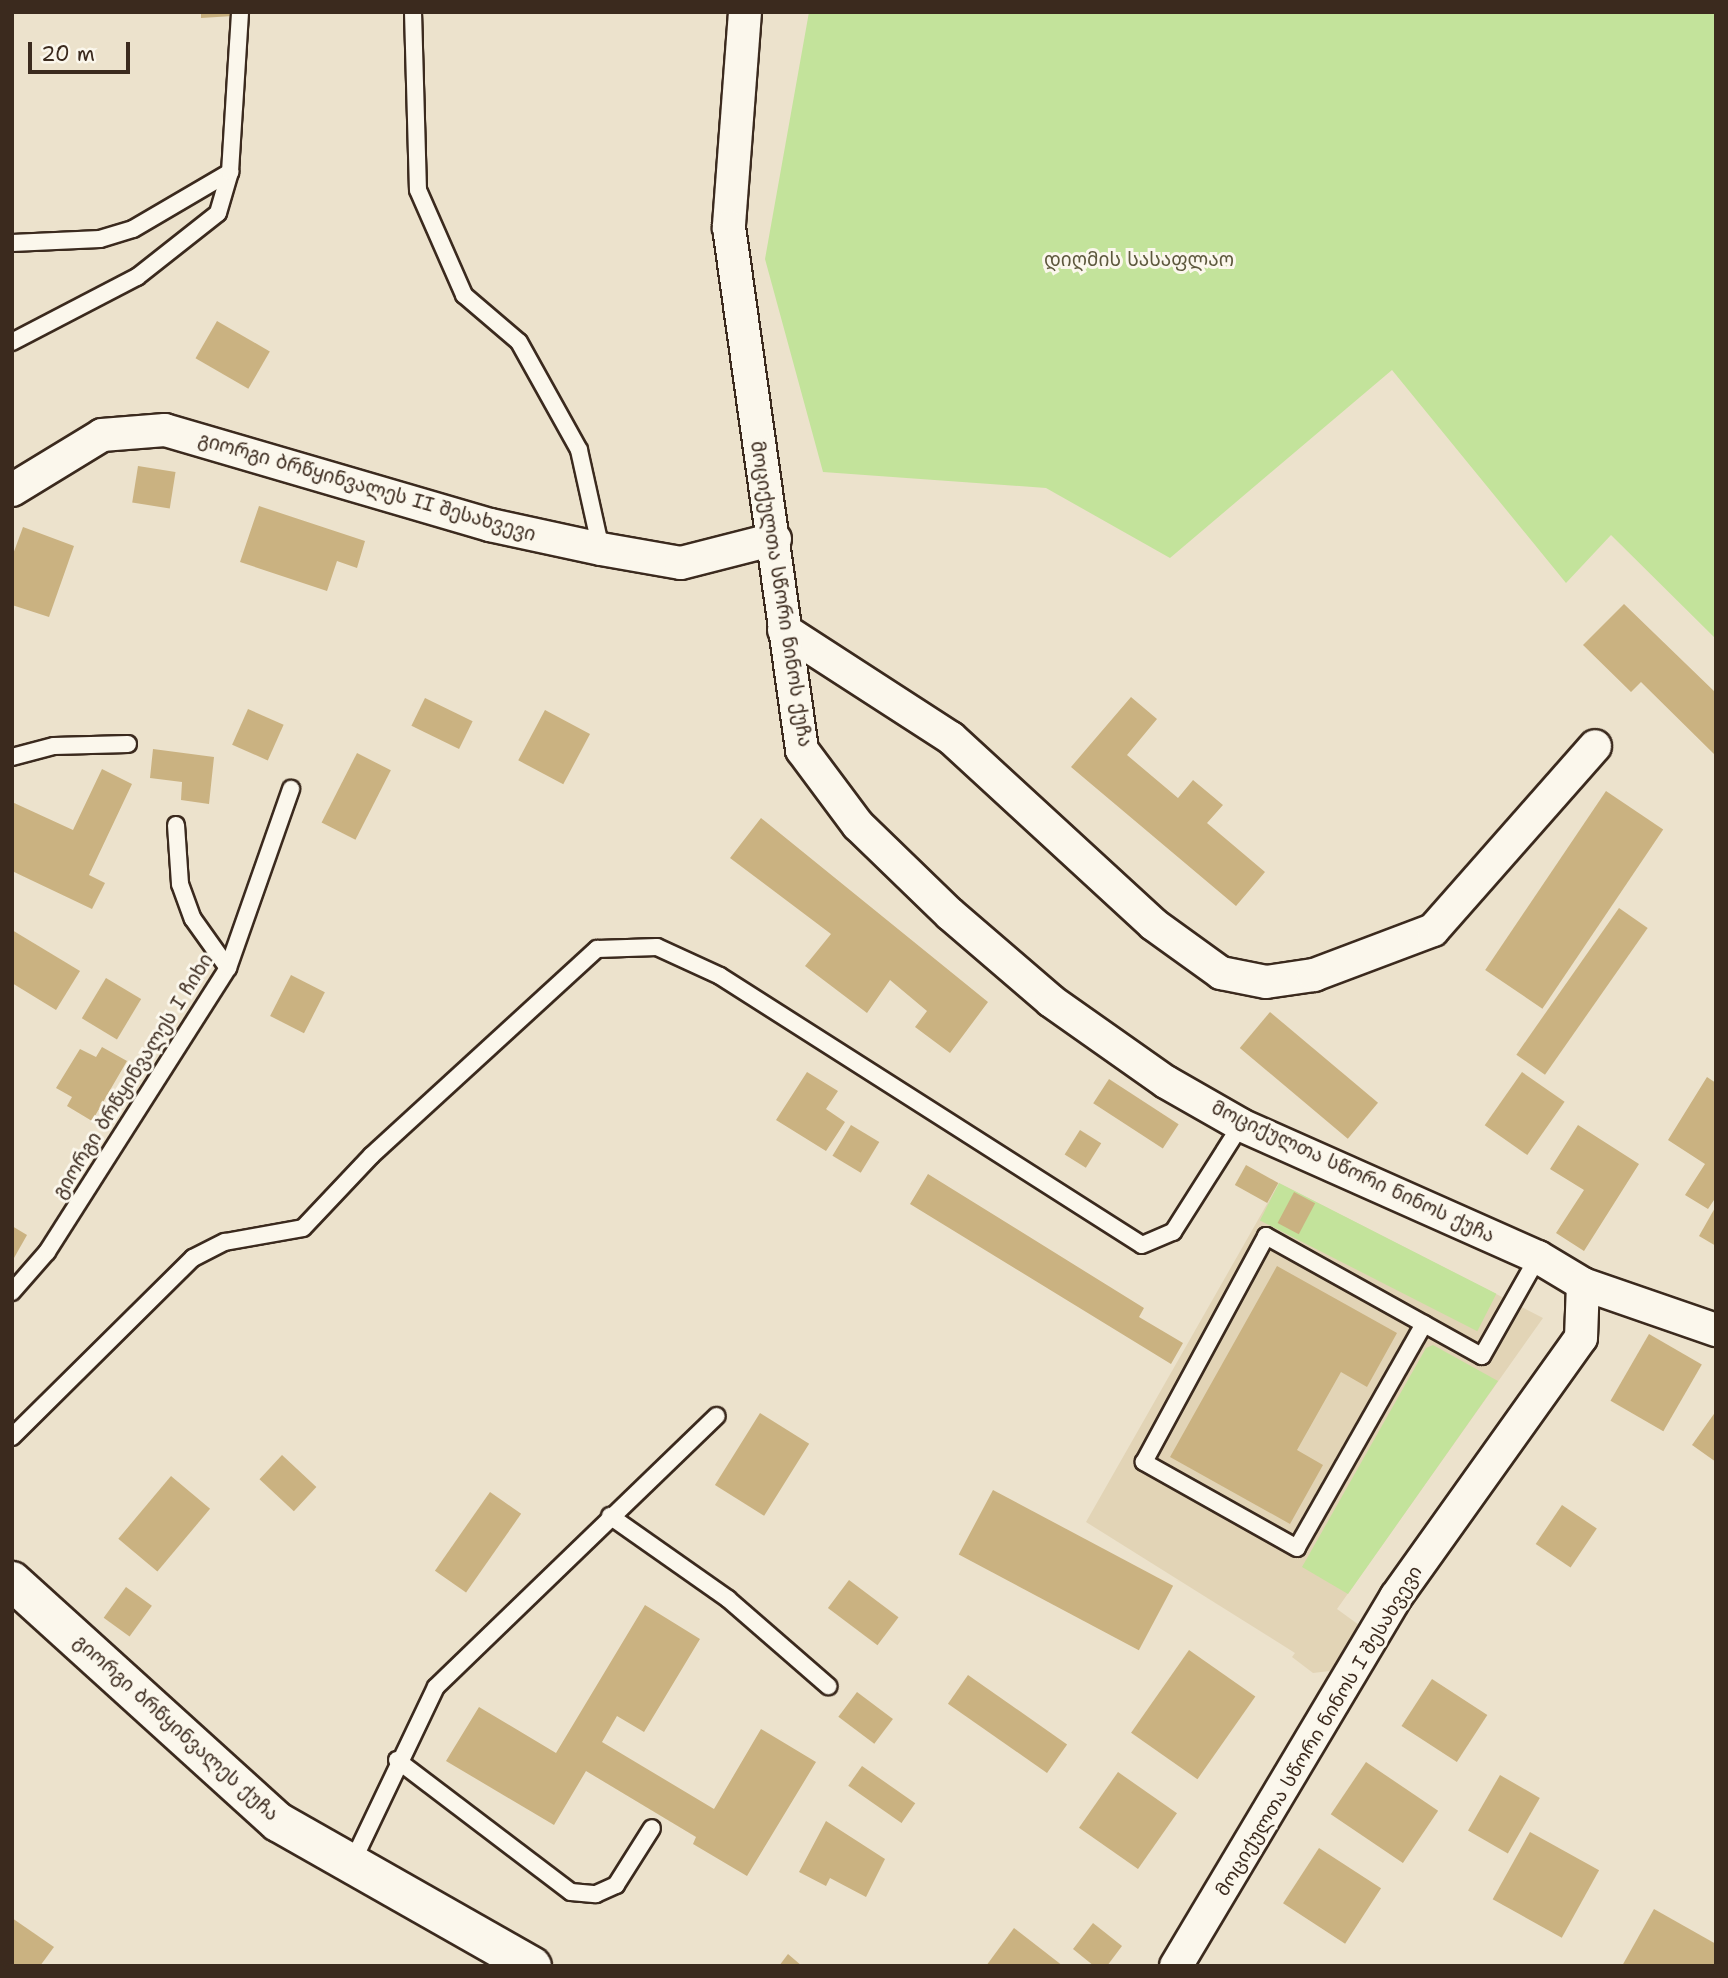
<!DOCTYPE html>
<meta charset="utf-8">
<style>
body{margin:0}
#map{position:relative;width:1728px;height:1978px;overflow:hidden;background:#ece2cc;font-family:"Shantell Sans","Noto Sans Georgian",sans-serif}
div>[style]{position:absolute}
.built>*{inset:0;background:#e2d4b6}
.green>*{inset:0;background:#c3e39b;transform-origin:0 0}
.building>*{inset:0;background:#cab281;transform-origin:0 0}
.roads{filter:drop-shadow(2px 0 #3b2a1e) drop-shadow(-2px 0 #3b2a1e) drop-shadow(0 2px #3b2a1e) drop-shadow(0 -2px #3b2a1e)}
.lane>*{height:16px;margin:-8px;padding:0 8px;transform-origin:8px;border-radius:8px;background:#fbf7ec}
.street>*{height:32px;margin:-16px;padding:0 16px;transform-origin:16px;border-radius:16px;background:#fbf7ec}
.secondary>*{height:38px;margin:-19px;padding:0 19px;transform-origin:19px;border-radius:19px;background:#fbf7ec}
span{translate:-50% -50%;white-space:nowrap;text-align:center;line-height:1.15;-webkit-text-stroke:6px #fbf7ec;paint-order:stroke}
.park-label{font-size:19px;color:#5d583d}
.street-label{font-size:19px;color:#3b2a1e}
.frame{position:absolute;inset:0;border:14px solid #3b2a1e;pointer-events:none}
.scale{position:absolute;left:28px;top:42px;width:102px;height:32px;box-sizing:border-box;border:4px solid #3b2a1e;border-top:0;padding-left:9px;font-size:21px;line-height:24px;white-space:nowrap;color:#3b2a1e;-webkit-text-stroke:5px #fbf7ec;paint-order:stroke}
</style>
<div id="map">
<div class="built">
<i style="clip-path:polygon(1279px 1183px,1543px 1318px,1337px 1609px,1359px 1625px,1330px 1671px,1313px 1673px,1292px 1657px,1295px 1653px,1086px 1522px)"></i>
</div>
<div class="green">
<i style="clip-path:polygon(809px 12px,1716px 12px,1716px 639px,1611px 535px,1566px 583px,1392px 370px,1170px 558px,1046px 488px,823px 472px,765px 259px)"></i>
<i style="left:1279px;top:1183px;width:244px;height:42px;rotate:27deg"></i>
<i style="clip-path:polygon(1433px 1345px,1498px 1381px,1348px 1594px,1302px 1567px,1426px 1348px)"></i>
</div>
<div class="building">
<i style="clip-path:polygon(201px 12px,233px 12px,233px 16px,201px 18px)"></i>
<i style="left:217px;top:321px;width:61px;height:43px;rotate:30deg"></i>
<i style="left:138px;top:466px;width:38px;height:37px;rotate:9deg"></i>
<i style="clip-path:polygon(259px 506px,365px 541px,357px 568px,337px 561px,327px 591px,240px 562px)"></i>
<i style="clip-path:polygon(23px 527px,74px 546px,49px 617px,12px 605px,12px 557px)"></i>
<i style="clip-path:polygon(1624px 604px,1716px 693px,1716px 756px,1641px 682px,1631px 692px,1583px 645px)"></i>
<i style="clip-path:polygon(1131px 697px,1157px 719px,1127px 755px,1178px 798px,1193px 780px,1223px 805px,1207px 823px,1265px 872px,1236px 906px,1071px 767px)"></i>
<i style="left:425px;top:698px;width:53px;height:31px;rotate:26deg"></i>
<i style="left:248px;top:709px;width:39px;height:39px;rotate:24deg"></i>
<i style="left:545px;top:710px;width:51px;height:57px;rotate:28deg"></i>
<i style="clip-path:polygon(153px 749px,214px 757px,209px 804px,181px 800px,182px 782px,150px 778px)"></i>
<i style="left:357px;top:753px;width:38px;height:78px;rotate:27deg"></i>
<i style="clip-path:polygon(102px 769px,132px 784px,89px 875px,105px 883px,92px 909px,12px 871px,12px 802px,73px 830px)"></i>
<i style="left:1606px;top:791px;width:69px;height:216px;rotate:34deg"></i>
<i style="clip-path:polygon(761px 818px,988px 1002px,950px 1053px,915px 1027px,927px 1011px,890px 980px,867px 1013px,805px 966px,831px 934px,730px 858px)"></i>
<i style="left:1619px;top:908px;width:35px;height:179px;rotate:35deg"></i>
<i style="clip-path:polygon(12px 930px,80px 971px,56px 1010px,12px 983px)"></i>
<i style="left:291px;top:975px;width:38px;height:46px;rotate:27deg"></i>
<i style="left:106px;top:978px;width:41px;height:47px;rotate:31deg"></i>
<i style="left:1270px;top:1012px;width:141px;height:47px;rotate:40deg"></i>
<i style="clip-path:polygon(102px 1047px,127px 1061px,92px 1121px,67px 1106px,72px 1097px,56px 1088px,80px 1049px,96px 1057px)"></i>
<i style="clip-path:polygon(807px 1072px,838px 1091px,826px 1109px,845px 1122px,826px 1151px,776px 1120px)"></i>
<i style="left:1522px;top:1072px;width:52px;height:65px;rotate:35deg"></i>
<i style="clip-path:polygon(1707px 1077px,1716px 1083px,1716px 1197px,1708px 1209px,1685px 1195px,1705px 1164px,1668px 1140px)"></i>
<i style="left:1109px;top:1079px;width:83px;height:29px;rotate:33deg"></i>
<i style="left:851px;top:1125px;width:33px;height:36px;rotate:31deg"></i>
<i style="clip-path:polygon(1578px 1125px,1639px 1164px,1584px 1251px,1556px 1233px,1584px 1190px,1550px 1169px)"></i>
<i style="left:1080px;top:1130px;width:25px;height:29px;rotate:32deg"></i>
<i style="left:1246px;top:1165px;width:37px;height:23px;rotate:29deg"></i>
<i style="clip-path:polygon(928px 1174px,1144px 1308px,1139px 1317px,1183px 1343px,1171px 1364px,910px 1204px)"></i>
<i style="left:1294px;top:1192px;width:24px;height:35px;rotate:28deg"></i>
<i style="clip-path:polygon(1716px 1206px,1716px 1246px,1699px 1236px)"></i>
<i style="clip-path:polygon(12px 1226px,27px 1235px,14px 1258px,12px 1257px)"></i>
<i style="clip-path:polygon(1277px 1266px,1397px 1333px,1367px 1387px,1341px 1372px,1297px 1450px,1323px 1465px,1290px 1524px,1170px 1457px)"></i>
<i style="left:1649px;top:1334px;width:61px;height:77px;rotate:30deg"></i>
<i style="clip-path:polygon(1716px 1411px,1716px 1462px,1692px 1445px)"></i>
<i style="left:760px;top:1413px;width:58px;height:85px;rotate:32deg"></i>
<i style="left:282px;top:1455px;width:47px;height:33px;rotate:43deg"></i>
<i style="left:171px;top:1476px;width:51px;height:82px;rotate:40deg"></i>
<i style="left:993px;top:1490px;width:204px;height:73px;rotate:28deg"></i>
<i style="left:490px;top:1492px;width:38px;height:96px;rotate:35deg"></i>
<i style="left:1562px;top:1505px;width:42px;height:47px;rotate:34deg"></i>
<i style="left:849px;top:1580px;width:62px;height:35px;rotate:37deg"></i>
<i style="left:126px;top:1587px;width:32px;height:38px;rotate:36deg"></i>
<i style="clip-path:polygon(645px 1605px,700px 1639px,644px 1732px,617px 1716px,602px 1742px,714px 1809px,761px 1729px,816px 1762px,747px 1876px,693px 1844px,696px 1837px,586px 1771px,554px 1825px,446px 1761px,479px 1707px,556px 1753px)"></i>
<i style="left:1189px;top:1650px;width:81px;height:101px;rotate:35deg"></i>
<i style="left:968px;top:1675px;width:121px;height:35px;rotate:35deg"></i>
<i style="left:1432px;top:1679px;width:66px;height:56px;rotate:33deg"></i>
<i style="left:857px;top:1692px;width:45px;height:31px;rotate:37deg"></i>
<i style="left:1366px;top:1762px;width:87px;height:63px;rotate:34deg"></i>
<i style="left:862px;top:1766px;width:65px;height:24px;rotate:35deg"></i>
<i style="left:1118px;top:1772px;width:72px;height:68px;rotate:35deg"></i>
<i style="left:1500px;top:1775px;width:46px;height:64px;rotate:30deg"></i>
<i style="clip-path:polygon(826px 1821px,885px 1859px,866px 1897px,830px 1878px,826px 1886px,799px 1872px)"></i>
<i style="left:1530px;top:1832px;width:79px;height:77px;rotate:29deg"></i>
<i style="left:1319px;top:1848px;width:74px;height:66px;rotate:33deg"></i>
<i style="clip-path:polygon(1654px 1909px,1716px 1944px,1716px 1966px,1622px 1966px)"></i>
<i style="clip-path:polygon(12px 1918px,54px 1947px,40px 1966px,12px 1966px)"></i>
<i style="clip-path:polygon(1093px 1923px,1122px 1946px,1107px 1966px,1094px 1966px,1073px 1949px)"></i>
<i style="clip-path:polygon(1014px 1928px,1063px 1966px,986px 1966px)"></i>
<i style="clip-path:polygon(788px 1954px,802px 1966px,779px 1966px)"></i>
</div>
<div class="roads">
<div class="lane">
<i style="left:413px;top:12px;width:178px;rotate:88.4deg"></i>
<i style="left:418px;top:190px;width:115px;rotate:66.3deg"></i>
<i style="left:464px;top:295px;width:72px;rotate:40.5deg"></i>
<i style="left:519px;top:342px;width:124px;rotate:60.9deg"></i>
<i style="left:579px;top:450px;width:101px;rotate:77.5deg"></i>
<i style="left:12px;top:243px;width:88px;rotate:-2.6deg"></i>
<i style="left:100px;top:239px;width:34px;rotate:-17deg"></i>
<i style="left:133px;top:229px;width:113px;rotate:-30.4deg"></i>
<i style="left:12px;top:342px;width:141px;rotate:-27.5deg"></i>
<i style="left:137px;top:277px;width:103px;rotate:-38.3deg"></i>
<i style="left:218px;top:213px;width:43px;rotate:-73.7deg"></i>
<i style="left:230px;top:172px;width:160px;rotate:-86.4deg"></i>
<i style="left:12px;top:757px;width:43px;rotate:-14.7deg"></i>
<i style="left:54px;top:746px;width:74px;rotate:-1.5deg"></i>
<i style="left:176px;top:825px;width:59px;rotate:86.1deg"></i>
<i style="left:180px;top:884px;width:37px;rotate:70deg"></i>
<i style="left:193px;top:919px;width:60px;rotate:54.5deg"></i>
<i style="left:12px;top:1292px;width:53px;rotate:-48.8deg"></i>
<i style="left:47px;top:1252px;width:337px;rotate:-57.5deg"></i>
<i style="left:228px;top:968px;width:190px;rotate:-70.6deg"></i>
<i style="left:1424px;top:1324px;width:257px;rotate:119.6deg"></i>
<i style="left:1297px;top:1548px;width:176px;rotate:-150.7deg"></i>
<i style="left:1144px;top:1462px;width:257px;rotate:-61.6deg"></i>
<i style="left:1266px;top:1236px;width:247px;rotate:29.1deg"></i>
<i style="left:1482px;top:1356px;width:114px;rotate:-60.5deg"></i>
<i style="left:12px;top:1437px;width:255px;rotate:-44.7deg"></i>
<i style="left:193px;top:1258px;width:36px;rotate:-27deg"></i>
<i style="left:225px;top:1242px;width:79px;rotate:-10.2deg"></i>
<i style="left:303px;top:1228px;width:100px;rotate:-46.6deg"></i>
<i style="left:372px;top:1155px;width:305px;rotate:-42.5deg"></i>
<i style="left:597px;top:949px;width:60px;rotate:-1.9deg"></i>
<i style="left:657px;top:947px;width:69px;rotate:24.7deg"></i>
<i style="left:720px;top:976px;width:500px;rotate:32.52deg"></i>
<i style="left:1142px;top:1245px;width:34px;rotate:-23deg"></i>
<i style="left:1173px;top:1232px;width:127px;rotate:-57.6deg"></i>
<i style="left:610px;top:1516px;width:144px;rotate:35.1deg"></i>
<i style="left:728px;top:1599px;width:133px;rotate:41deg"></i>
<i style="left:397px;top:1760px;width:218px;rotate:37.2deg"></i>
<i style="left:571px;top:1892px;width:25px;rotate:5deg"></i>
<i style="left:596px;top:1894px;width:22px;rotate:-24deg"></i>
<i style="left:616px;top:1885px;width:67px;rotate:-57.7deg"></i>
<i style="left:351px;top:1865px;width:197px;rotate:-64.5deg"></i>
<i style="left:436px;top:1687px;width:390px;rotate:-44deg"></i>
</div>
<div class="street">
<i style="left:745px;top:12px;width:216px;rotate:94.3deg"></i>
<i style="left:729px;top:227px;width:528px;rotate:82.05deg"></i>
<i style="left:802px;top:750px;width:94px;rotate:53.3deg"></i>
<i style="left:858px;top:825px;width:128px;rotate:44.1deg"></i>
<i style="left:950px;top:914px;width:133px;rotate:40.7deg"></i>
<i style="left:1051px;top:1001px;width:141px;rotate:35.2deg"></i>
<i style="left:1166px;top:1082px;width:86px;rotate:29.8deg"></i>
<i style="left:1241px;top:1125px;width:325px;rotate:24deg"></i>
<i style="left:1538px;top:1257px;width:52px;rotate:31deg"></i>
<i style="left:1583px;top:1284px;width:141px;rotate:19.1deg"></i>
<i style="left:12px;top:490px;width:105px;rotate:-31.4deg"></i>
<i style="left:102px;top:435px;width:63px;rotate:-4.5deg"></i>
<i style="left:165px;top:430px;width:339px;rotate:16.3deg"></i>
<i style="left:490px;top:525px;width:114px;rotate:12.2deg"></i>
<i style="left:601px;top:549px;width:81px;rotate:9.9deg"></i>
<i style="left:681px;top:563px;width:97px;rotate:-14.3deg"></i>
<i style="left:784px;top:630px;width:199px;rotate:32.9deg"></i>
<i style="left:951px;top:738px;width:275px;rotate:42.6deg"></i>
<i style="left:1153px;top:924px;width:84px;rotate:35.8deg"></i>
<i style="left:1221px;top:973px;width:46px;rotate:11.3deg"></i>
<i style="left:1266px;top:982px;width:49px;rotate:-8.3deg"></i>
<i style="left:1314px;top:975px;width:127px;rotate:-20.7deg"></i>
<i style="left:1433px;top:930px;width:245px;rotate:-48.6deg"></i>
<i style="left:1176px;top:1966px;width:430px;rotate:-59.2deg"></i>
<i style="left:1396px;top:1597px;width:318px;rotate:-54.5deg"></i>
<i style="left:1581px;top:1338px;width:54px;rotate:-87.9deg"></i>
</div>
<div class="secondary">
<i style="left:12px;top:1581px;width:359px;rotate:42.2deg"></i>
<i style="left:278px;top:1822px;width:292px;rotate:29.6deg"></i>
</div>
</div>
<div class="park-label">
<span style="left:1139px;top:260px">დიღმის სასაფლაო</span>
</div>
<div class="street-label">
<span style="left:367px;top:487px;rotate:16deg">გიორგი ბრწყინვალეს II შესახვევი</span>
<span style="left:781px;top:594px;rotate:81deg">მოციქულთა სწორი ნინოს ქუჩა</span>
<span style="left:133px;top:1076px;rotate:-58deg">გიორგი ბრწყინვალეს I ჩიხი</span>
<span style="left:1353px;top:1172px;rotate:25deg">მოციქულთა სწორი ნინოს ქუჩა</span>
<span style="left:176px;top:1728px;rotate:42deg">გიორგი ბრწყინვალეს ქუჩა</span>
<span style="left:1319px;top:1731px;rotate:-59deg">მოციქულთა სწორი ნინოს I შესახვევი</span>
</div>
<div class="frame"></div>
<div class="scale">20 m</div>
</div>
